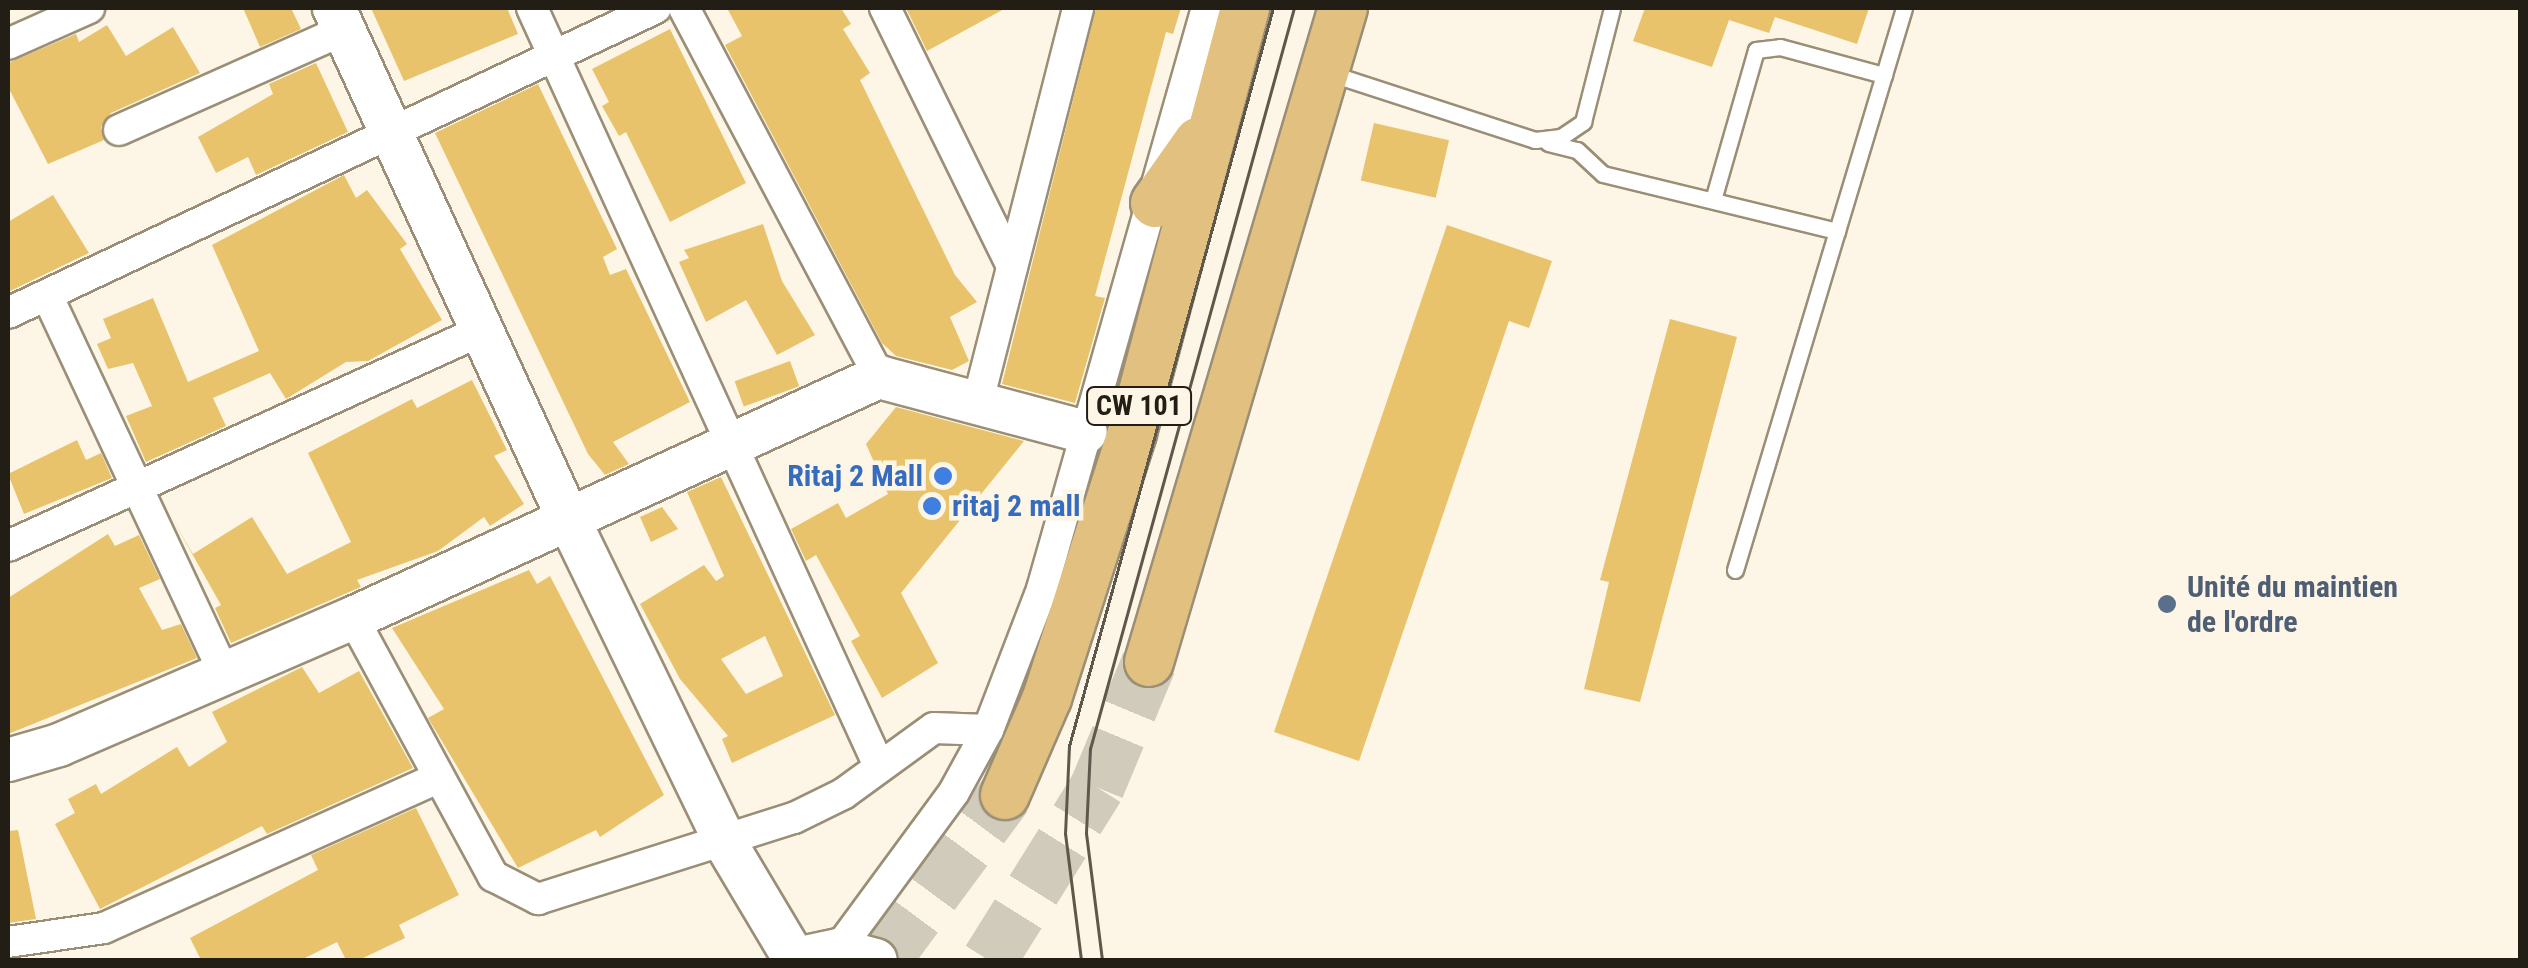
<!DOCTYPE html>
<meta charset="utf-8">
<style>
body{margin:0}
#map{position:relative;width:2528px;height:968px;overflow:hidden;background:#fdf6e6;font-family:"Roboto Condensed",sans-serif}
div>[style]{position:absolute}
.building>*{inset:0;background:#e8c36b;transform-origin:0 0}
.highway-tunnel>*{height:55px;margin-top:-27.5px;transform-origin:0;background:repeating-linear-gradient(90deg,#d1cbbc 0 55px,transparent 0 83px)}
.roads{filter:drop-shadow(2px 0 #9a8f76) drop-shadow(-2px 0 #9a8f76) drop-shadow(0 2px #9a8f76) drop-shadow(0 -2px #9a8f76)}
.lane>*{height:15px;margin:-7.5px;padding:0 7.5px;transform-origin:7.5px;border-radius:7.5px;background:#fff}
.street>*{height:30px;margin:-15px;padding:0 15px;transform-origin:15px;border-radius:15px;background:#fff}
.secondary>*{height:42px;margin:-21px;padding:0 21px;transform-origin:21px;border-radius:21px;background:#fff}
.primary>*{height:48px;margin:-24px;padding:0 24px;transform-origin:24px;border-radius:24px;background:#e2c180}
.tram>*{height:2.5px;margin:-1.25px;padding:0 1.25px;transform-origin:1.25px;border-radius:1.25px;background:#5d574c}
.dots>*{width:28px;height:28px;translate:-50% -50%;box-sizing:border-box;border:5px solid #fdf6e6;border-radius:50%}
span{translate:-50% -50%;white-space:nowrap;text-align:center;line-height:1.15;-webkit-text-stroke:9px #fdf6e6;paint-order:stroke}
.shield-label span{padding:2px 8px;background:#fdf6e6;border:2px solid;border-radius:8px;-webkit-text-stroke-width:0}
.shield-label{font-size:28px;color:#231e15;font-weight:700}
.shop-label{font-size:30px;color:#366cbe;font-weight:700}
.right{translate:-100% -50%;text-align:right}
.left{translate:0 -50%;text-align:left}
.service-label{font-size:30px;color:#4e5e75;font-weight:700}
.frame{position:absolute;inset:0;border:10px solid #231e15;pointer-events:none}
</style>
<div id="map">
<div class="building">
<i style="clip-path:polygon(243px 8px,291px 8px,301px 29px,260px 47px)"></i>
<i style="clip-path:polygon(371px 8px,507px 8px,518px 34px,404px 81px)"></i>
<i style="clip-path:polygon(727px 8px,841px 8px,851px 24px,843px 29px,870px 73px,860px 80px,955px 275px,977px 302px,950px 317px,969px 361px,952px 370px,896px 356px,882px 343px,725px 45px,742px 36px)"></i>
<i style="clip-path:polygon(906px 8px,1006px 8px,927px 51px)"></i>
<i style="clip-path:polygon(1096px 8px,1181px 8px,1173px 34px,1166px 32px,1095px 296px,1105px 298px,1075px 403px,1002px 384px)"></i>
<i style="clip-path:polygon(1645px 8px,1869px 8px,1857px 44px,1775px 17px,1769px 33px,1729px 20px,1712px 67px,1633px 41px)"></i>
<i style="clip-path:polygon(107px 25px,126px 56px,173px 27px,200px 73px,111px 113px,101px 127px,104px 140px,48px 164px,8px 87px,8px 63px,76px 34px,79px 42px)"></i>
<i style="clip-path:polygon(670px 29px,746px 183px,670px 222px,626px 132px,619px 136px,602px 106px,609px 102px,592px 69px)"></i>
<i style="clip-path:polygon(316px 63px,348px 132px,256px 175px,248px 157px,216px 173px,198px 137px,273px 94px,269px 84px)"></i>
<i style="clip-path:polygon(538px 84px,617px 249px,603px 257px,610px 275px,626px 269px,690px 402px,613px 442px,629px 464px,605px 475px,588px 454px,435px 133px)"></i>
<i style="left:1374px;top:123px;width:77px;height:59px;rotate:13deg"></i>
<i style="clip-path:polygon(344px 175px,356px 198px,367px 190px,407px 244px,400px 249px,442px 320px,368px 361px,346px 362px,286px 399px,270px 373px,213px 398px,226px 426px,146px 462px,126px 416px,152px 406px,133px 363px,108px 369px,97px 344px,111px 338px,103px 319px,153px 298px,188px 382px,259px 351px,212px 245px)"></i>
<i style="clip-path:polygon(53px 195px,89px 253px,8px 292px,8px 222px)"></i>
<i style="clip-path:polygon(763px 224px,782px 281px,815px 335px,777px 355px,746px 300px,706px 322px,679px 262px,689px 258px,684px 250px)"></i>
<i style="clip-path:polygon(1447px 225px,1552px 261px,1529px 328px,1509px 321px,1359px 761px,1274px 732px)"></i>
<i style="clip-path:polygon(1670px 319px,1737px 337px,1640px 702px,1584px 689px,1609px 582px,1600px 580px)"></i>
<i style="left:790px;top:361px;width:27px;height:59px;rotate:70deg"></i>
<i style="clip-path:polygon(472px 380px,507px 450px,494px 456px,524px 504px,490px 526px,484px 517px,438px 551px,357px 580px,361px 587px,231px 643px,215px 608px,221px 605px,173px 520px,193px 554px,252px 517px,287px 574px,351px 542px,308px 453px,412px 399px,417px 408px)"></i>
<i style="clip-path:polygon(896px 407px,1024px 441px,901px 593px,938px 663px,882px 698px,851px 641px,860px 636px,816px 555px,806px 561px,791px 529px,838px 503px,846px 518px,888px 494px,866px 444px)"></i>
<i style="clip-path:polygon(77px 440px,86px 460px,101px 453px,112px 478px,24px 514px,8px 474px)"></i>
<i style="clip-path:polygon(evenodd,721px 477px,835px 715px,732px 763px,722px 739px,728px 736px,680px 679px,640px 604px,704px 565px,716px 581px,724px 576px,687px 492px,721px 477px,765px 636px,783px 676px,746px 694px,721px 659px,765px 636px)"></i>
<i style="clip-path:polygon(662px 507px,678px 529px,651px 542px,640px 517px)"></i>
<i style="clip-path:polygon(108px 534px,115px 546px,139px 535px,160px 579px,139px 588px,162px 630px,181px 624px,197px 658px,8px 734px,8px 598px)"></i>
<i style="clip-path:polygon(529px 570px,537px 584px,550px 576px,664px 795px,600px 837px,596px 830px,518px 868px,428px 718px,444px 709px,392px 628px)"></i>
<i style="clip-path:polygon(302px 667px,319px 693px,359px 671px,413px 768px,267px 834px,262px 826px,100px 909px,55px 824px,75px 813px,68px 799px,96px 784px,101px 794px,177px 747px,189px 767px,227px 742px,212px 712px)"></i>
<i style="clip-path:polygon(416px 808px,459px 895px,399px 925px,405px 938px,359px 960px,346px 960px,337px 942px,301px 960px,201px 960px,190px 938px,318px 870px,311px 855px)"></i>
<i style="clip-path:polygon(18px 830px,36px 919px,8px 923px,8px 831px)"></i>
</div>
<div class="highway-tunnel">
<i style="left:883px;top:960px;width:205px;rotate:-53.5deg"></i>
<i style="left:989px;top:960px;width:204px;rotate:-58deg"></i>
<i style="left:1097px;top:787px;width:135px;rotate:-67.4deg"></i>
</div>
<div class="roads">
<div class="lane">
<i style="left:1329px;top:73px;width:217px;rotate:18deg"></i>
<i style="left:1535px;top:140px;width:26px;rotate:-7deg"></i>
<i style="left:1561px;top:137px;width:27px;rotate:-34deg"></i>
<i style="left:1583px;top:122px;width:118px;rotate:-75.7deg"></i>
<i style="left:1548px;top:143px;width:30px;rotate:14deg"></i>
<i style="left:1577px;top:150px;width:35px;rotate:43deg"></i>
<i style="left:1603px;top:174px;width:241px;rotate:13.7deg"></i>
<i style="left:1713px;top:200px;width:156px;rotate:-74deg"></i>
<i style="left:1756px;top:50px;width:24px;rotate:-7deg"></i>
<i style="left:1780px;top:47px;width:108px;rotate:15.1deg"></i>
<i style="left:1735px;top:570px;width:587px;rotate:-73.26deg"></i>
</div>
<div class="street">
<i style="left:532px;top:8px;width:834px;rotate:65.4deg"></i>
<i style="left:684px;top:8px;width:417px;rotate:62.1deg"></i>
<i style="left:885px;top:8px;width:288px;rotate:63.8deg"></i>
<i style="left:8px;top:44px;width:89px;rotate:-24deg"></i>
<i style="left:119px;top:130px;width:246px;rotate:-24deg"></i>
<i style="left:47px;top:295px;width:416px;rotate:64.9deg"></i>
<i style="left:8px;top:313px;width:716px;rotate:-25.21deg"></i>
<i style="left:977px;top:405px;width:410px;rotate:-75.7deg"></i>
<i style="left:8px;top:546px;width:526px;rotate:-24.47deg"></i>
<i style="left:353px;top:618px;width:294px;rotate:61.5deg"></i>
<i style="left:493px;top:876px;width:51px;rotate:27.1deg"></i>
<i style="left:538px;top:899px;width:269px;rotate:-17.6deg"></i>
<i style="left:794px;top:818px;width:55px;rotate:-26.1deg"></i>
<i style="left:843px;top:794px;width:112px;rotate:-36deg"></i>
<i style="left:934px;top:728px;width:54px;rotate:2.1deg"></i>
<i style="left:8px;top:942px;width:97px;rotate:-8.3deg"></i>
<i style="left:104px;top:928px;width:363px;rotate:-24.2deg"></i>
<i style="left:838px;top:950px;width:196px;rotate:-53.7deg"></i>
<i style="left:954px;top:792px;width:71px;rotate:-61.3deg"></i>
<i style="left:988px;top:730px;width:151px;rotate:-69deg"></i>
<i style="left:1042px;top:589px;width:604px;rotate:-74.15deg"></i>
</div>
<div class="secondary">
<i style="left:334px;top:8px;width:559px;rotate:65.36deg"></i>
<i style="left:567px;top:516px;width:365px;rotate:64.1deg"></i>
<i style="left:726px;top:844px;width:133px;rotate:59.2deg"></i>
<i style="left:8px;top:760px;width:53px;rotate:-16.4deg"></i>
<i style="left:59px;top:745px;width:320px;rotate:-23.4deg"></i>
<i style="left:353px;top:618px;width:579px;rotate:-24.62deg"></i>
<i style="left:879px;top:377px;width:214px;rotate:14.9deg"></i>
<i style="left:791px;top:960px;width:48px;rotate:-12deg"></i>
<i style="left:838px;top:950px;width:39px;rotate:15deg"></i>
</div>
<div class="primary">
<i style="left:1155px;top:203px;width:75px;rotate:-54.8deg"></i>
<i style="left:1149px;top:662px;width:682px;rotate:-73.48deg"></i>
<i style="left:1005px;top:795px;width:106px;rotate:-66.6deg"></i>
<i style="left:1047px;top:698px;width:278px;rotate:-72.2deg"></i>
<i style="left:1132px;top:433px;width:440px;rotate:-75.1deg"></i>
</div>
</div>
<div class="tram">
<i style="left:1081px;top:960px;width:127px;rotate:-97.2deg"></i>
<i style="left:1065px;top:834px;width:88px;rotate:-87.4deg"></i>
<i style="left:1069px;top:746px;width:766px;rotate:-74.55deg"></i>
<i style="left:1102px;top:960px;width:128px;rotate:-97.2deg"></i>
<i style="left:1086px;top:833px;width:84px;rotate:-87.3deg"></i>
<i style="left:1090px;top:749px;width:769px;rotate:-74.61deg"></i>
</div>
<div class="dots">
<i style="left:943px;top:476px;background:#3f7fe0"></i>
<i style="left:932px;top:506px;background:#3f7fe0"></i>
<i style="left:2167px;top:604px;background:#5c6f8a"></i>
</div>
<div class="shield-label">
<span style="left:1139px;top:406px">CW 101</span>
</div>
<div class="shop-label">
<span class="right" style="left:923px;top:476px">Ritaj 2 Mall</span>
<span class="left" style="left:952px;top:506px">ritaj 2 mall</span>
</div>
<div class="service-label">
<span class="left" style="left:2187px;top:604px">Unité du maintien<br>de l'ordre</span>
</div>
<div class="frame"></div>
</div>
